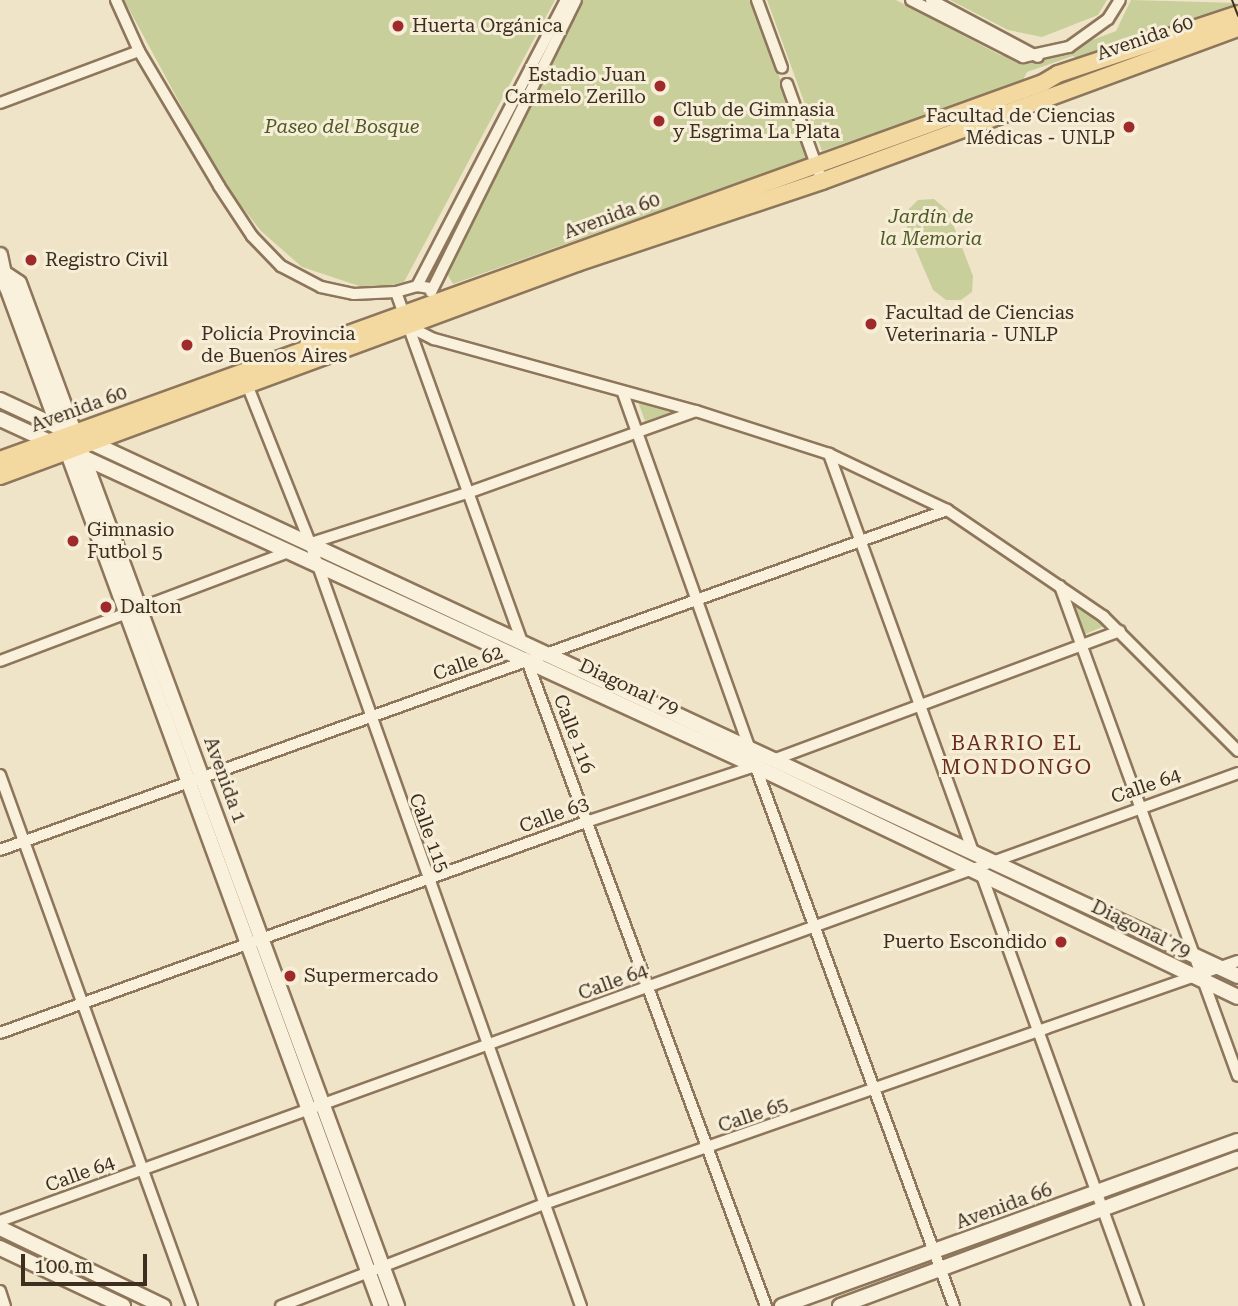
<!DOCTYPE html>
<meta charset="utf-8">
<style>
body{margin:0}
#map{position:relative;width:1238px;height:1306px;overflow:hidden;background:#f0e4c8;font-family:"Roboto Serif",serif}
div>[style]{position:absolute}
.green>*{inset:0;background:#c9cf9b}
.roads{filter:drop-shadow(2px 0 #8d765c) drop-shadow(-2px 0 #8d765c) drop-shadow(0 2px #8d765c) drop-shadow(0 -2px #8d765c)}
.minor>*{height:10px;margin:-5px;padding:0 5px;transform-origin:5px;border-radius:5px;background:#faf1dc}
.secondary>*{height:14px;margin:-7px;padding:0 7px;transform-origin:7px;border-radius:7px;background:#faf1dc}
.primary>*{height:16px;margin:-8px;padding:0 8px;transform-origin:8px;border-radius:8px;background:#f3d9a0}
.tram>*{height:2px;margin:-1px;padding:0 1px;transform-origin:1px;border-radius:1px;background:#3d2e20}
.dots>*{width:19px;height:19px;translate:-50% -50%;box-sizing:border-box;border:4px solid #f7eed8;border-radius:50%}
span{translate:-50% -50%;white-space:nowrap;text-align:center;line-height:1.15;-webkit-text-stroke:6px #f7eed8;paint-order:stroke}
.poi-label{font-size:19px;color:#3d2e20}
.left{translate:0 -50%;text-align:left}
.right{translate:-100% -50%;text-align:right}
.street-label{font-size:19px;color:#3d2e20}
.park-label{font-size:19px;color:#4d5a26;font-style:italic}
.neighbourhood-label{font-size:21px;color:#6b2e1e;letter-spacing:2px}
.scale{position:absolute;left:21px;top:1254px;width:126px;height:32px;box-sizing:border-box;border:4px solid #3d2e20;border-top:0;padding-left:9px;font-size:21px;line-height:24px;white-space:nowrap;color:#3d2e20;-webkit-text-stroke:5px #f7eed8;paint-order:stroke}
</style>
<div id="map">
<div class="green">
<i style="clip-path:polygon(124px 0,555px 0,404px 282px,371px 290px,302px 267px,261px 231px,223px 183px)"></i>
<i style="clip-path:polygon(584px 0,752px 0,808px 158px,453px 284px,445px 270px)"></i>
<i style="clip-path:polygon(767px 0,896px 0,1000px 55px,1037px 61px,1116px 31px,1131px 0,1238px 3px,1085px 62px,1073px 56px,1027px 72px,1022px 82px,822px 151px)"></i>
<i style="clip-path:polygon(950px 0,1107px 0,1098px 15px,1042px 37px,1008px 30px)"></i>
<i style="clip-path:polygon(934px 199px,948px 211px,973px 276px,972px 292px,961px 300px,946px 300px,933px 290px,907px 229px,907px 211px,918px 200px)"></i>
<i style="clip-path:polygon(638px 402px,676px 411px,645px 421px)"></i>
<i style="clip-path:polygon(1070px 599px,1107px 625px,1083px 635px)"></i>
</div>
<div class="roads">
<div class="minor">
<i style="left:116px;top:0;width:56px;rotate:65.7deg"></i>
<i style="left:139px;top:51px;width:157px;rotate:59.3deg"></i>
<i style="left:219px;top:186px;width:60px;rotate:56.6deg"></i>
<i style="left:252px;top:236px;width:42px;rotate:46deg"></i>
<i style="left:281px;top:266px;width:45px;rotate:27.7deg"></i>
<i style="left:321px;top:287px;width:34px;rotate:12deg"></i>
<i style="left:354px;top:294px;width:42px;rotate:-2.7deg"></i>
<i style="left:396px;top:292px;width:22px;rotate:-16deg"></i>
<i style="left:417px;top:286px;width:13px;rotate:9deg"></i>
<i style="left:757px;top:0;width:72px;rotate:69.8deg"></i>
<i style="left:911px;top:0;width:126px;rotate:27deg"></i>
<i style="left:1023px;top:57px;width:47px;rotate:-12.3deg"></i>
<i style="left:1069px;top:47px;width:48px;rotate:-35.7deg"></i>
<i style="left:1108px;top:19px;width:22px;rotate:-58deg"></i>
<i style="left:931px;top:0;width:121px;rotate:28deg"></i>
<i style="left:787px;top:84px;width:103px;rotate:70.2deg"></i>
<i style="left:0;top:103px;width:148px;rotate:-20.5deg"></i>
<i style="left:417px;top:286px;width:322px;rotate:-62.5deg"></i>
<i style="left:396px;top:292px;width:374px;rotate:70.2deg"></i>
<i style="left:431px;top:292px;width:326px;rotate:-63.6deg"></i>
<i style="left:410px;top:327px;width:27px;rotate:27deg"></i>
<i style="left:434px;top:339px;width:272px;rotate:15.4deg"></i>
<i style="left:696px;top:411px;width:140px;rotate:17.9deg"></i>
<i style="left:829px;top:454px;width:131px;rotate:25.4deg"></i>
<i style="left:947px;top:510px;width:189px;rotate:34.2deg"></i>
<i style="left:1103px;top:616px;width:191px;rotate:45deg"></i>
<i style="left:246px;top:382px;width:173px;rotate:68.3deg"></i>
<i style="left:310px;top:543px;width:810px;rotate:70.45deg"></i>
<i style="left:623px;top:393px;width:379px;rotate:70.4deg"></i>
<i style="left:829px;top:454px;width:426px;rotate:70.1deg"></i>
<i style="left:308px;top:544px;width:170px;rotate:-17.8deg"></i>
<i style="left:470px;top:492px;width:238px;rotate:-19.7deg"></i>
<i style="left:1060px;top:586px;width:521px;rotate:70.04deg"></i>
<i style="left:526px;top:658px;width:691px;rotate:69.68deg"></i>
<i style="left:0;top:661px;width:311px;rotate:-20.7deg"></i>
<i style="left:773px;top:760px;width:370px;rotate:-20.4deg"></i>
<i style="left:755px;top:765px;width:576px;rotate:69.8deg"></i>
<i style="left:0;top:775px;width:565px;rotate:70.12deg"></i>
<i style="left:0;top:850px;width:1006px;rotate:-19.75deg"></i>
<i style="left:981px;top:873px;width:461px;rotate:70.1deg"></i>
<i style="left:0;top:1033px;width:626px;rotate:-19.8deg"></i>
<i style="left:589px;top:821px;width:175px;rotate:-18.3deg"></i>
<i style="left:0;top:1221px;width:1317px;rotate:-19.89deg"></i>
<i style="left:0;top:1291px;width:16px;rotate:72deg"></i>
<i style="left:281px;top:1306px;width:285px;rotate:-21.2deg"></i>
<i style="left:547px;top:1203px;width:732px;rotate:-19.3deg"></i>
</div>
<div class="secondary">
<i style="left:0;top:255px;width:33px;rotate:78deg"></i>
<i style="left:7px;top:287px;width:1085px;rotate:69.85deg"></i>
<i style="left:7px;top:275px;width:14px;rotate:34deg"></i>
<i style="left:19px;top:283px;width:1091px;rotate:69.72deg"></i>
<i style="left:0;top:400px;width:1365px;rotate:24.95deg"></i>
<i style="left:0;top:419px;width:831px;rotate:24.68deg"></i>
<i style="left:755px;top:766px;width:535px;rotate:25.56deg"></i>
<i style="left:0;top:1228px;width:181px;rotate:25.6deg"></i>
<i style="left:0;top:1248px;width:136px;rotate:25.2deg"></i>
<i style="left:782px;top:1306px;width:485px;rotate:-19.9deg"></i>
<i style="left:840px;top:1306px;width:424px;rotate:-20.3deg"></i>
</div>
<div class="primary">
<i style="left:0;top:460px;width:1109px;rotate:-19.87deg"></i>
<i style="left:1043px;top:83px;width:17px;rotate:-31deg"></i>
<i style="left:1058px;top:74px;width:190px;rotate:-18.4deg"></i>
<i style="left:0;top:476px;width:615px;rotate:-20.26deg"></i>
<i style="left:577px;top:263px;width:258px;rotate:-18.5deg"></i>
<i style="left:822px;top:181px;width:443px;rotate:-20.2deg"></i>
</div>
</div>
<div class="tram">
<i style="left:1232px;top:0;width:17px;rotate:69deg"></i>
</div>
<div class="dots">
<i style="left:398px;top:26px;background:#9e2a2b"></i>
<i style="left:660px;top:86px;background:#9e2a2b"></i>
<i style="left:659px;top:121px;background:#9e2a2b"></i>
<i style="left:1129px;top:127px;background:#9e2a2b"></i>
<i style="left:31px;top:260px;background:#9e2a2b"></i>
<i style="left:871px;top:324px;background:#9e2a2b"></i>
<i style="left:187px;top:345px;background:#9e2a2b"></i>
<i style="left:73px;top:541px;background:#9e2a2b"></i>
<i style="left:106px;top:607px;background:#9e2a2b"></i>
<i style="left:1061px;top:942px;background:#9e2a2b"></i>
<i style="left:290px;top:976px;background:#9e2a2b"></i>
</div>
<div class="poi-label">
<span class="left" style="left:412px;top:26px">Huerta Orgánica</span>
<span class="right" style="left:646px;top:86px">Estadio Juan<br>Carmelo Zerillo</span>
<span class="left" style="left:673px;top:121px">Club de Gimnasia<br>y Esgrima La Plata</span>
<span class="right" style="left:1115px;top:127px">Facultad de Ciencias<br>Médicas - UNLP</span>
<span class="left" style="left:45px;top:260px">Registro Civil</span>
<span class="left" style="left:885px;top:324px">Facultad de Ciencias<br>Veterinaria - UNLP</span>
<span class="left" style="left:201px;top:345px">Policía Provincia<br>de Buenos Aires</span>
<span class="left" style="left:87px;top:541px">Gimnasio<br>Futbol 5</span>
<span class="left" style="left:120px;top:607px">Dalton</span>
<span class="right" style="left:1047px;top:942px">Puerto Escondido</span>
<span class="left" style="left:304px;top:976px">Supermercado</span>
</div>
<div class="street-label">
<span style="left:1145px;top:38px;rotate:-19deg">Avenida 60</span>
<span style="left:612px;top:216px;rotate:-20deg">Avenida 60</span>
<span style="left:79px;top:409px;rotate:-20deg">Avenida 60</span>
<span style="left:468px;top:663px;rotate:-19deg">Calle 62</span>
<span style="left:629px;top:687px;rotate:25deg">Diagonal 79</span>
<span style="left:574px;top:734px;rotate:69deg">Calle 116</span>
<span style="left:225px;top:780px;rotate:70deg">Avenida 1</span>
<span style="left:1146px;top:786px;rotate:-19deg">Calle 64</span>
<span style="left:554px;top:815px;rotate:-20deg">Calle 63</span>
<span style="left:429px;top:833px;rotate:70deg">Calle 115</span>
<span style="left:1141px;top:929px;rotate:26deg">Diagonal 79</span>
<span style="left:613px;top:982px;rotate:-20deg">Calle 64</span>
<span style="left:753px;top:1115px;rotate:-19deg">Calle 65</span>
<span style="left:80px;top:1174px;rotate:-20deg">Calle 64</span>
<span style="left:1004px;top:1206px;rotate:-20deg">Avenida 66</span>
</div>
<div class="park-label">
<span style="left:342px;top:127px">Paseo del Bosque</span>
<span style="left:931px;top:228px">Jardín de<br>la Memoria</span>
</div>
<div class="neighbourhood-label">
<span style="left:1017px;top:755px">BARRIO EL<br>MONDONGO</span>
</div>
<div class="scale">100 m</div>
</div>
